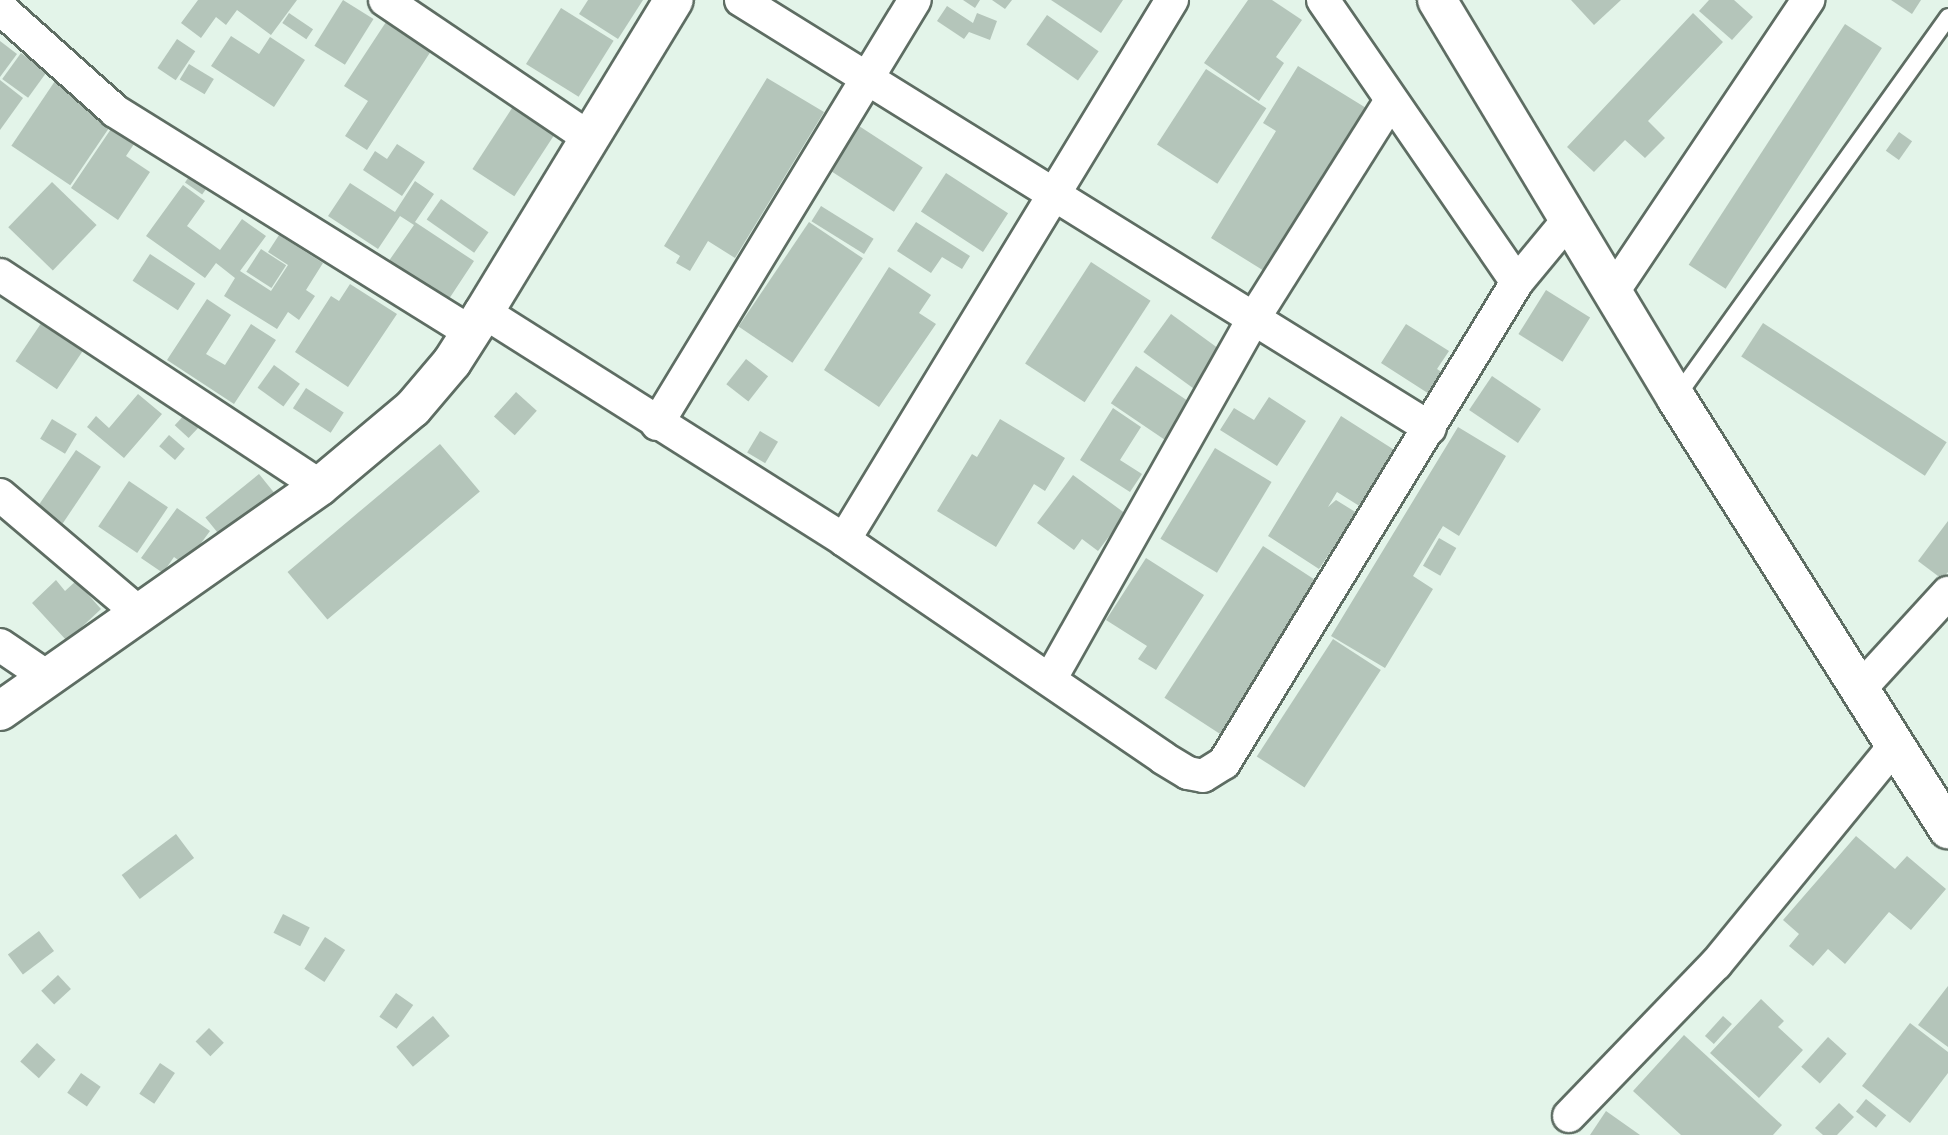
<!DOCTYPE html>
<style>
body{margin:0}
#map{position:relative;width:1948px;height:1135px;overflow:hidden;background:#e3f4e9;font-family:Merriweather,serif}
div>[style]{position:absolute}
.building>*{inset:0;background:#b4c5ba;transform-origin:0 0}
.roads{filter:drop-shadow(2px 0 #5e6d63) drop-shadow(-2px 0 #5e6d63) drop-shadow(0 2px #5e6d63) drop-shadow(0 -2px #5e6d63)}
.lane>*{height:16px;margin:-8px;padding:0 8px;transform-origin:8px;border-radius:8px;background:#fff}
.street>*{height:32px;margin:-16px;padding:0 16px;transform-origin:16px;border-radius:16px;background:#fff}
.secondary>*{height:38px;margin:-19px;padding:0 19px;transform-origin:19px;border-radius:19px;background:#fff}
span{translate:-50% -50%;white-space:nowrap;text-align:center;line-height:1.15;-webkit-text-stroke:5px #fff;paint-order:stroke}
</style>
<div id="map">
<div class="building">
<i style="clip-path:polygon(198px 0,297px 0,271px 35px,237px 10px,226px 25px,216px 17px,201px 38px,181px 23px)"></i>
<i style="left:343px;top:0;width:36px;height:54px;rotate:32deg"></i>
<i style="clip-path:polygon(588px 0,643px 0,618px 39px,579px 14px)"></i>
<i style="clip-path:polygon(963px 0,980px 0,975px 8px)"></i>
<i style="clip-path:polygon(992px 0,1012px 0,1005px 9px)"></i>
<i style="clip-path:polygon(1051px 0,1123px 0,1101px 33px)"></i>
<i style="clip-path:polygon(1248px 0,1272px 0,1302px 20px,1276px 57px,1284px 63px,1259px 101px,1204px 63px)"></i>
<i style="clip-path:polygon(1571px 0,1621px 0,1594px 25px)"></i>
<i style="clip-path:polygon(1709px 0,1734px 0,1753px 17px,1732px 40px,1699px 11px)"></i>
<i style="clip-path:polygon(1891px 0,1921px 0,1912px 14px)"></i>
<i style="clip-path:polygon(947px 6px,973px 23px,977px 13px,997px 21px,990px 40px,969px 32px,964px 39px,937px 21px)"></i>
<i style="left:561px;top:8px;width:62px;height:66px;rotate:32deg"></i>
<i style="left:289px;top:13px;width:29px;height:12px;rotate:34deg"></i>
<i style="clip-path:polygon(1693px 13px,1723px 42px,1648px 121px,1665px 138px,1645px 158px,1625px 140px,1594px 172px,1567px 147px)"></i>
<i style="left:1047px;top:15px;width:63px;height:36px;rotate:35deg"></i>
<i style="clip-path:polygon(386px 22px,431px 51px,367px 150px,345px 136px,368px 101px,344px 86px)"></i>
<i style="left:1845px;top:24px;width:44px;height:287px;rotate:33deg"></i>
<i style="clip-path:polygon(231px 36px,259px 54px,270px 37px,305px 60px,274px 107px,211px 66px)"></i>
<i style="left:177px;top:39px;width:22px;height:35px;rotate:34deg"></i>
<i style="clip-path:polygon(0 41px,17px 54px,0 77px)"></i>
<i style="left:21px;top:53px;width:32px;height:32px;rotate:36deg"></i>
<i style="left:189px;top:64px;width:29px;height:18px;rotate:31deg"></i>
<i style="clip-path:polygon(1298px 66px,1371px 111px,1269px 274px,1211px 238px,1276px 131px,1263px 123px)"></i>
<i style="left:1206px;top:69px;width:72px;height:90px;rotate:33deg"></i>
<i style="clip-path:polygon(767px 78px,824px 112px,735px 258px,708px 241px,690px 271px,676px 263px,680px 256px,664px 246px)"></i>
<i style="clip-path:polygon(0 80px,23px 98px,0 130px)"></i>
<i style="left:55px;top:81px;width:71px;height:78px;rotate:34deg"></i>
<i style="left:516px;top:102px;width:50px;height:80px;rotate:33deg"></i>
<i style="clip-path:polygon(115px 123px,138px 138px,126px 156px,150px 172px,118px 220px,71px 188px)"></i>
<i style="left:859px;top:126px;width:76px;height:53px;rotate:33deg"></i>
<i style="left:1899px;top:132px;width:16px;height:23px;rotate:35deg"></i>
<i style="clip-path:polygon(397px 144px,425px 162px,402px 196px,363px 170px,375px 151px,387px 159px)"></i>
<i style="left:193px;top:171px;width:21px;height:14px;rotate:35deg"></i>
<i style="left:946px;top:173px;width:74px;height:46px;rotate:33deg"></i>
<i style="clip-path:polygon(415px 181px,434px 194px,415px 222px,474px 261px,445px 305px,386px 265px,414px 225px,400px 216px,378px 249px,328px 216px,350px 183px,395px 212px)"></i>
<i style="left:52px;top:182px;width:62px;height:63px;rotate:44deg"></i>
<i style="clip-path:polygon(183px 185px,205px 201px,187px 226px,220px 250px,242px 219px,266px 236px,240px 271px,271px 291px,288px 265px,268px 252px,279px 235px,323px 263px,306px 290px,315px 296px,299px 320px,288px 312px,277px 329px,224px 296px,235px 278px,216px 263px,205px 278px,146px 236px)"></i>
<i style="left:441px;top:199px;width:58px;height:25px;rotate:35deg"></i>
<i style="left:821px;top:206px;width:62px;height:18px;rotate:32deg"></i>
<i style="left:809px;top:222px;width:65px;height:126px;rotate:34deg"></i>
<i style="clip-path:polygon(916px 222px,970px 256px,962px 269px,942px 257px,931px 273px,897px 251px)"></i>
<i style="left:261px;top:249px;width:30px;height:27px;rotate:33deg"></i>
<i style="left:150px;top:254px;width:54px;height:32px;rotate:33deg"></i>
<i style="left:1091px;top:262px;width:71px;height:121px;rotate:33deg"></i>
<i style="clip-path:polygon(889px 267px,931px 295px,919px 313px,936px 324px,879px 407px,824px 370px)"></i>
<i style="clip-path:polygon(350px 284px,397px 314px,348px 387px,295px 352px,331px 296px,339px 301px)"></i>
<i style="left:1546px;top:290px;width:52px;height:52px;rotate:32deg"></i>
<i style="clip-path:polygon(207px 299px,231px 315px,206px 354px,225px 365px,251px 324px,276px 340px,234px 404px,167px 360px)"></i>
<i style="left:1171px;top:314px;width:65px;height:47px;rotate:36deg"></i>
<i style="left:44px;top:319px;width:50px;height:51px;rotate:34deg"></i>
<i style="left:1763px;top:323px;width:219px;height:40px;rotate:33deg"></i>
<i style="clip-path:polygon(1406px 324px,1449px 351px,1437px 369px,1451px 378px,1437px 399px,1381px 363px)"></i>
<i style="left:746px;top:359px;width:28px;height:32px;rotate:38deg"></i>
<i style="left:274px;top:365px;width:32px;height:28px;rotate:36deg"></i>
<i style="left:1136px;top:366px;width:73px;height:45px;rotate:34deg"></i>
<i style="left:1492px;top:376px;width:59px;height:41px;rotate:34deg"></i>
<i style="left:306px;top:388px;width:45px;height:24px;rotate:33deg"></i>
<i style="left:516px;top:392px;width:28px;height:33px;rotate:42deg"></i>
<i style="clip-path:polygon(138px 394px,162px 414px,124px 458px,87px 427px,96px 416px,109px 428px)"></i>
<i style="clip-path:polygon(1269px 397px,1306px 421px,1277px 466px,1220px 430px,1234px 408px,1254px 420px)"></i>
<i style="clip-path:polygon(1113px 408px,1141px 427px,1120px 460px,1142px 474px,1130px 492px,1080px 460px)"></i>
<i style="left:187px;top:412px;width:19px;height:18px;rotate:43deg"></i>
<i style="clip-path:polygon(1341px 416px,1396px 451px,1361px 507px,1337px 492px,1328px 507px,1336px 500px,1357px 513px,1319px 569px,1268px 536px)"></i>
<i style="left:52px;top:419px;width:29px;height:23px;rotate:31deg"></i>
<i style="clip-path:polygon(1000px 419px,1065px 458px,1045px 491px,1034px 484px,996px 547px,937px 511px,972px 454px,977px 457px)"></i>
<i style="clip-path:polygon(1458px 427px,1506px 456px,1459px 536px,1443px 526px,1413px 576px,1433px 589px,1385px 668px,1331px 636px)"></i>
<i style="left:760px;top:431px;width:21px;height:25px;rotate:31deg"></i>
<i style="left:169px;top:435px;width:21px;height:15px;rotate:41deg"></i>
<i style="left:440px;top:444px;width:62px;height:199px;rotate:50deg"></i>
<i style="left:1215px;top:448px;width:66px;height:106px;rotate:31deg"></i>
<i style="left:76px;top:450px;width:30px;height:68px;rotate:34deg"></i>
<i style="left:259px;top:474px;width:26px;height:69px;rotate:51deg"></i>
<i style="clip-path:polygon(1073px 475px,1126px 514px,1098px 551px,1082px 539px,1074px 550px,1037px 523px)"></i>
<i style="left:129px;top:481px;width:47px;height:55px;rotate:34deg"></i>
<i style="clip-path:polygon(177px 508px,210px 531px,185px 565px,174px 557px,163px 573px,141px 558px)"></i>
<i style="clip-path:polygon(1948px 521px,1948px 572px,1942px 579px,1918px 561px)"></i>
<i style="left:1439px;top:538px;width:20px;height:32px;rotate:30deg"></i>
<i style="left:1263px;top:546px;width:71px;height:181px;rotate:33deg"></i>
<i style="clip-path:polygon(1146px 558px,1204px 595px,1156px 670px,1138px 659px,1147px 646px,1106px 620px)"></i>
<i style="clip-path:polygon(56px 580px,65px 591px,76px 581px,101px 609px,67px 641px,32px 603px)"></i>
<i style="left:1333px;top:639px;width:57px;height:140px;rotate:33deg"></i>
<i style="left:176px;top:834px;width:30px;height:68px;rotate:53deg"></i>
<i style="clip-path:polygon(1856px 836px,1895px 869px,1907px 856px,1946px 889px,1911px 930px,1889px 912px,1845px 964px,1828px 949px,1813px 966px,1789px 946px,1799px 934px,1783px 920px)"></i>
<i style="left:283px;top:914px;width:30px;height:21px;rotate:27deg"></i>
<i style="left:39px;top:931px;width:25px;height:39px;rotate:53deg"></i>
<i style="left:325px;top:937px;width:24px;height:38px;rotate:33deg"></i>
<i style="left:58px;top:975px;width:19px;height:23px;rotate:47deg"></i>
<i style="clip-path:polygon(1948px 986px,1948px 1047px,1918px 1025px)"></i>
<i style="left:396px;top:993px;width:21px;height:29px;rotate:35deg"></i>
<i style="clip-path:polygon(1761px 999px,1784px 1021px,1778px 1027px,1803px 1050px,1759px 1098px,1710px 1053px)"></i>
<i style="left:433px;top:1016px;width:26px;height:48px;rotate:50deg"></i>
<i style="left:1723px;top:1016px;width:12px;height:27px;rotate:42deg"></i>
<i style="clip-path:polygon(1910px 1023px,1948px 1052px,1948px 1073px,1910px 1123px,1862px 1086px)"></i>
<i style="left:209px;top:1028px;width:21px;height:19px;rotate:45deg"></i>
<i style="clip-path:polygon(1684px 1035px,1782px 1125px,1773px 1135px,1681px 1135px,1633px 1091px)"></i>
<i style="left:1828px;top:1037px;width:25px;height:40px;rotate:42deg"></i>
<i style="left:37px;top:1043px;width:25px;height:25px;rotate:42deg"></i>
<i style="left:160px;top:1063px;width:18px;height:37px;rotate:34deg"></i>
<i style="left:81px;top:1073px;width:24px;height:24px;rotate:35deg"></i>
<i style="left:1866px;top:1099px;width:26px;height:16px;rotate:39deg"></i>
<i style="clip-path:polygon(1839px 1103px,1854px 1117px,1837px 1135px,1823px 1135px,1815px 1128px)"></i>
<i style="clip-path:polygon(1606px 1111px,1640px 1135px,1590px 1135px)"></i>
</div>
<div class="roads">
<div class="lane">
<i style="left:1677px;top:396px;width:466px;rotate:-54.4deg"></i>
</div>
<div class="street">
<i style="left:385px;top:0;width:245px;rotate:34deg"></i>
<i style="left:741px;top:0;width:811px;rotate:31.85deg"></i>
<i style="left:1323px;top:0;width:342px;rotate:55.5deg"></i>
<i style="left:0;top:8px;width:154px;rotate:41.8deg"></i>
<i style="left:115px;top:111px;width:420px;rotate:31.9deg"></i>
<i style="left:0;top:275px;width:383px;rotate:33.4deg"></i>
<i style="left:1612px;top:293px;width:353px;rotate:-56.2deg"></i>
<i style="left:484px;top:312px;width:426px;rotate:32.3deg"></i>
<i style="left:844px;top:540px;width:386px;rotate:34.3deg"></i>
<i style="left:1163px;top:758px;width:29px;rotate:31deg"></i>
<i style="left:1188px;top:773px;width:15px;rotate:11deg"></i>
<i style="left:1203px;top:776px;width:25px;rotate:-32deg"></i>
<i style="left:1224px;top:763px;width:563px;rotate:-58.65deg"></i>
<i style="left:1517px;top:282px;width:83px;rotate:-50.4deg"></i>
<i style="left:657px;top:424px;width:496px;rotate:-58.7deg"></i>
<i style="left:0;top:495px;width:182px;rotate:40.3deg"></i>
<i style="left:844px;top:540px;width:632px;rotate:-58.73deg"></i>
<i style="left:0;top:645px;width:57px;rotate:34.2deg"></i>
<i style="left:1051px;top:678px;width:413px;rotate:-60.6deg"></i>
<i style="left:1254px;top:318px;width:255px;rotate:-57.8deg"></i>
<i style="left:1859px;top:690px;width:132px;rotate:-47.5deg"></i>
<i style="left:1569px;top:1116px;width:211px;rotate:-46deg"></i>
<i style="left:1716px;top:964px;width:283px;rotate:-50.7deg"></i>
</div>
<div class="secondary">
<i style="left:1437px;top:0;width:464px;rotate:59deg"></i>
<i style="left:1676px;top:398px;width:510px;rotate:57.74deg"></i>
<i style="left:0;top:711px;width:391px;rotate:-35.1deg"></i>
<i style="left:320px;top:486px;width:121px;rotate:-40deg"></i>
<i style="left:413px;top:408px;width:60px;rotate:-49.7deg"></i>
<i style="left:452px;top:362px;width:59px;rotate:-57.4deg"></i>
<i style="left:484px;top:312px;width:365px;rotate:-58.7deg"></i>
</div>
</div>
</div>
